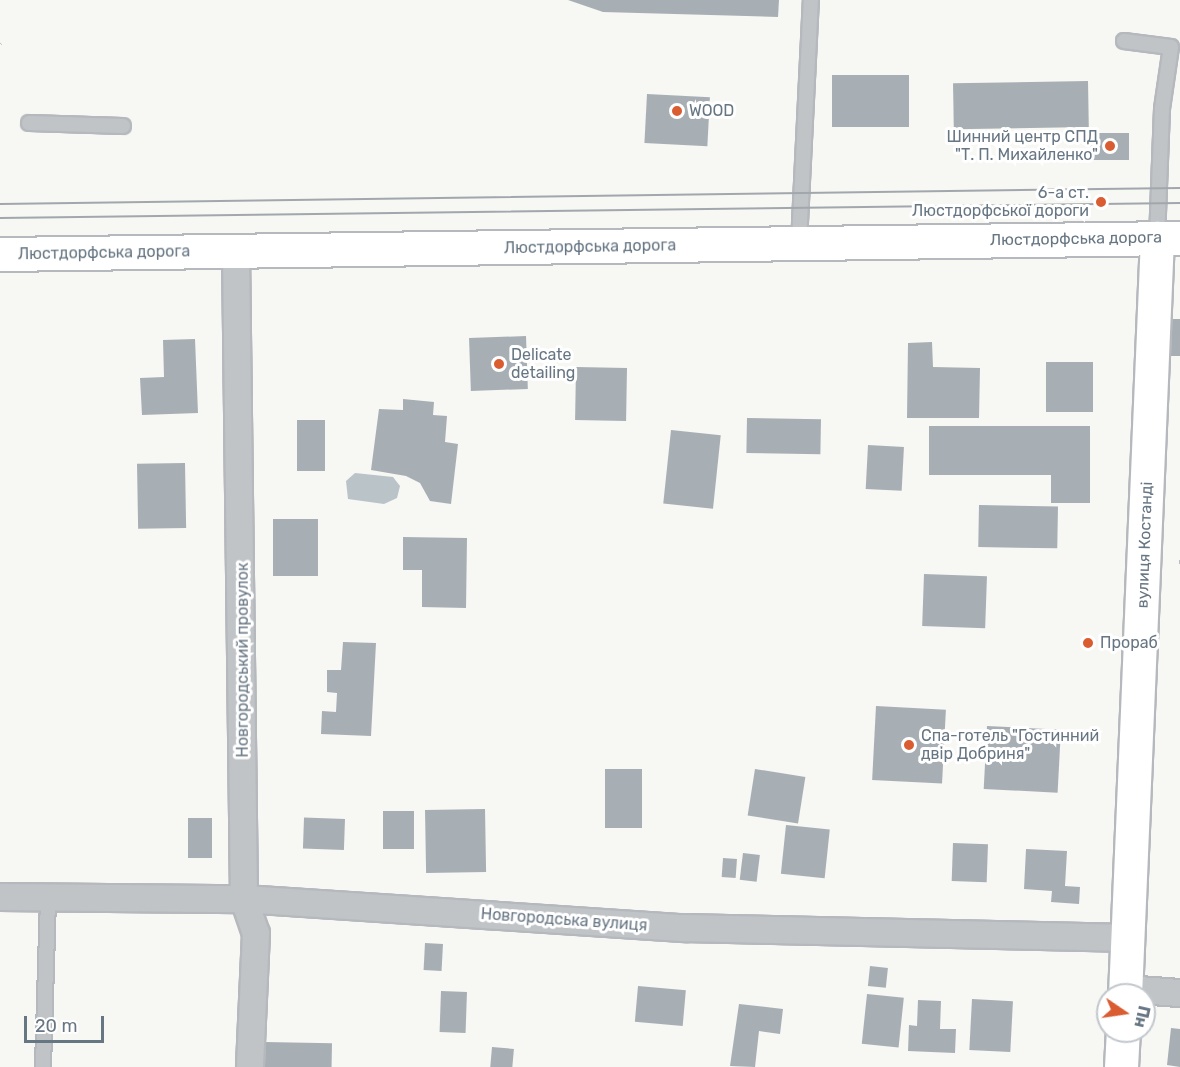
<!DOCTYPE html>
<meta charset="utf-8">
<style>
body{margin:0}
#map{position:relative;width:1180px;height:1067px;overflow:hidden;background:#f7f7f4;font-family:Rubik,sans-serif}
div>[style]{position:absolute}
.water>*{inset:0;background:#b9c3c8}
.building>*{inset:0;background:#a7afb4;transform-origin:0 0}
.path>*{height:4px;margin-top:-2px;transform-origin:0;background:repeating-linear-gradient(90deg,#babdbf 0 3px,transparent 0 6px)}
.roads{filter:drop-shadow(2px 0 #b5b9bd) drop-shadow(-2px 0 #b5b9bd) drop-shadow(0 2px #b5b9bd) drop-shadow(0 -2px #b5b9bd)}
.lane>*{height:14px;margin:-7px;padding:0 7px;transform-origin:7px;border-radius:7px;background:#c0c4c7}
.street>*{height:26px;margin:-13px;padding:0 13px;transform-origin:13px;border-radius:13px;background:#c0c4c7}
.secondary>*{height:33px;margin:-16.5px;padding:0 16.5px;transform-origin:16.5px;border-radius:16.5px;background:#fff}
.primary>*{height:33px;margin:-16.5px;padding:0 16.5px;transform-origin:16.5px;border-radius:16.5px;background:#fff}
.tram>*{height:1.5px;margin:-0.75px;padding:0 0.75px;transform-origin:0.75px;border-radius:0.75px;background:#a1a7ac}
.dots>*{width:16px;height:16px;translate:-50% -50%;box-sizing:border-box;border:3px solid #fff;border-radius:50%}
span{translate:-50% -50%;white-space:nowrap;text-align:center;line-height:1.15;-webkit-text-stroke:6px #fff;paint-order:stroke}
.poi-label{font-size:16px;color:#677683}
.left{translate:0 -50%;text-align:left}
.right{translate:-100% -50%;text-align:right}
.street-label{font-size:16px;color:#677683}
.north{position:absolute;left:1096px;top:983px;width:60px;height:60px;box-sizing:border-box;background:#fff;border:2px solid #c2c8cd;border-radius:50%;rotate:103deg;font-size:16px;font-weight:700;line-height:24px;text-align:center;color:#677683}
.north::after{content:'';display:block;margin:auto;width:21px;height:27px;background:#da5c31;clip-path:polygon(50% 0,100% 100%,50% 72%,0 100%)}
.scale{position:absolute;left:24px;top:1016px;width:80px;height:27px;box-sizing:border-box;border:3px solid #677683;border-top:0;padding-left:8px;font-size:18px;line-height:21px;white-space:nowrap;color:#677683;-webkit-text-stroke:4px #fff;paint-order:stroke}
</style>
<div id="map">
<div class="water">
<i style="clip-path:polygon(355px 473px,393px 477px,400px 486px,397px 498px,384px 504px,348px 499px,346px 481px)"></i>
</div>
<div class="building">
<i style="clip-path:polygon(568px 0,779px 0,778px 17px,603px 12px)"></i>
<i style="left:832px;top:75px;width:77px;height:52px"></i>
<i style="left:1088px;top:81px;width:46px;height:135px;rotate:89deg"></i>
<i style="left:647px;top:94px;width:63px;height:49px;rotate:3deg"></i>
<i style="left:1090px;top:133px;width:39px;height:27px"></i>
<i style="left:1168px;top:319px;width:12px;height:37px"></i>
<i style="left:526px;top:336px;width:53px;height:57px;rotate:88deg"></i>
<i style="clip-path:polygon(195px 339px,198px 413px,142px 415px,140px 378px,164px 377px,163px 340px)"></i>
<i style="clip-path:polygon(932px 342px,933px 367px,980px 368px,979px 418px,907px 418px,908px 343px)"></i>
<i style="left:1046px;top:362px;width:47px;height:50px"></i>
<i style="left:627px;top:368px;width:53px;height:51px;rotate:91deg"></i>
<i style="clip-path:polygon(403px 399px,434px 402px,433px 415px,447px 416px,445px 442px,458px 444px,451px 504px,430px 501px,420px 483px,406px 476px,371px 470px,379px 409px,403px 410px)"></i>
<i style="left:747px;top:418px;width:74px;height:35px;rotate:1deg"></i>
<i style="left:325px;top:420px;width:51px;height:28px;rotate:90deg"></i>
<i style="clip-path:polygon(929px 426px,1090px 426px,1090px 503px,1051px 503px,1051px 475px,929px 475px)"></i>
<i style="left:671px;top:430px;width:50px;height:74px;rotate:6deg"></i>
<i style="left:868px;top:445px;width:36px;height:44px;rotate:3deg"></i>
<i style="left:185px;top:463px;width:65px;height:48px;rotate:89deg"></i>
<i style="left:979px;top:505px;width:79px;height:42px;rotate:1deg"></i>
<i style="left:273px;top:519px;width:45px;height:57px"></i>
<i style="clip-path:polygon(403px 537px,467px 538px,466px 608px,422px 607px,422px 570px,403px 570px)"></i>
<i style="left:924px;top:574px;width:63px;height:52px;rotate:2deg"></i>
<i style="clip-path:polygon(343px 642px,376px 643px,371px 736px,321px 734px,322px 711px,336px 712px,337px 693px,327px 692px,327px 670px,341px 670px)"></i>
<i style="left:876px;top:706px;width:70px;height:74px;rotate:3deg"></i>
<i style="left:987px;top:726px;width:74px;height:63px;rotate:3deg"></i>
<i style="left:605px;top:769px;width:37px;height:59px"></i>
<i style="left:755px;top:769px;width:51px;height:47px;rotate:9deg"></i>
<i style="left:485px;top:809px;width:63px;height:60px;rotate:89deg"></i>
<i style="left:383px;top:811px;width:31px;height:38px"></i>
<i style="left:188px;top:818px;width:24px;height:40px"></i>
<i style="left:345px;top:819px;width:31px;height:41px;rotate:92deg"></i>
<i style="left:786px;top:825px;width:44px;height:49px;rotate:6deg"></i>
<i style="left:953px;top:843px;width:35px;height:38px;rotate:2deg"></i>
<i style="clip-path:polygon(1026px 849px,1067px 851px,1065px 886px,1080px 887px,1079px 904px,1051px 902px,1052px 891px,1024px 889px)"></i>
<i style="left:743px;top:853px;width:17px;height:27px;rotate:7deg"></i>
<i style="left:723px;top:858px;width:14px;height:19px;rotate:4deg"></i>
<i style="left:425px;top:943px;width:18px;height:27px;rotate:3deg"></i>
<i style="left:870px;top:966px;width:18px;height:20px;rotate:6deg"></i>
<i style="left:638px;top:986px;width:48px;height:36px;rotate:5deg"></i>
<i style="left:441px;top:991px;width:26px;height:41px;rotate:2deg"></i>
<i style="left:867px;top:994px;width:37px;height:50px;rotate:6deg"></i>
<i style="left:972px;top:999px;width:41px;height:51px;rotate:3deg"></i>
<i style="clip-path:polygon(918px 1000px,941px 1001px,940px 1029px,956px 1029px,955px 1053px,908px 1051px,909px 1025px,917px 1026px)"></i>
<i style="clip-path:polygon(739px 1004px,783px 1009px,780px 1034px,759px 1031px,755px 1067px,730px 1066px)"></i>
<i style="clip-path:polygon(1171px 1028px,1180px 1029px,1180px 1067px,1167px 1065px)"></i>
<i style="left:265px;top:1042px;width:67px;height:25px;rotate:1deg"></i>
<i style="left:492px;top:1047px;width:22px;height:20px;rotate:5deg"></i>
</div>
<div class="path">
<i style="left:0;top:44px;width:1px;rotate:-45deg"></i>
<i style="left:1179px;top:562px;width:1px"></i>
</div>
<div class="roads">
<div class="lane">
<i style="left:1124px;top:41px;width:47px;rotate:7.3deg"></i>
<i style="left:1171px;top:47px;width:63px;rotate:98.3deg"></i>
<i style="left:1162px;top:109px;width:129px;rotate:92.2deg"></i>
<i style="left:29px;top:123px;width:94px;rotate:1.8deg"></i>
<i style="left:799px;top:243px;width:243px;rotate:-87.2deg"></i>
<i style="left:43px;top:1067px;width:170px;rotate:-88.3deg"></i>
</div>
<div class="street">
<i style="left:236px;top:252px;width:647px;rotate:89.29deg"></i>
<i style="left:244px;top:899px;width:36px;rotate:71deg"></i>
<i style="left:256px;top:933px;width:134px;rotate:92.6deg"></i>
<i style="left:0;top:897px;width:244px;rotate:0.5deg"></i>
<i style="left:244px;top:899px;width:443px;rotate:3.8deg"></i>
<i style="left:686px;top:928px;width:442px;rotate:1.3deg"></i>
<i style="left:1125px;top:989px;width:55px;rotate:4.2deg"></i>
</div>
<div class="secondary">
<i style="left:1125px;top:995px;width:758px;rotate:-87.58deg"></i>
<i style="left:1121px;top:1067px;width:36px;rotate:-87deg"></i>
</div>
<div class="primary">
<i style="left:0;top:254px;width:1180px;rotate:-0.78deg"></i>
</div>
</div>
<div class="tram">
<i style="left:0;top:204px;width:1180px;rotate:-0.78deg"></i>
<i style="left:0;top:218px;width:1180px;rotate:-0.73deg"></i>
</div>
<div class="dots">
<i style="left:677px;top:111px;background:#da5c31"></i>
<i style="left:1110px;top:146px;background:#da5c31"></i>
<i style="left:1101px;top:202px;background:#da5c31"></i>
<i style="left:499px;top:364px;background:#da5c31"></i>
<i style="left:1088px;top:643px;background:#da5c31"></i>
<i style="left:909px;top:745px;background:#da5c31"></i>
</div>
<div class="poi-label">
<span class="left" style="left:689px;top:111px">WOOD</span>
<span class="right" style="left:1098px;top:146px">Шинний центр СПД<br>"Т. П. Михайленко"</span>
<span class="right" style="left:1089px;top:202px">6-а ст.<br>Люстдорфської дороги</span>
<span class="left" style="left:511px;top:364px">Delicate<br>detailing</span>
<span class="left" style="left:1100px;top:643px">Прораб</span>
<span class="left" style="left:921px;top:745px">Спа-готель "Гостинний<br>двір Добриня"</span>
</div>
<div class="street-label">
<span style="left:1076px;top:239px;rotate:-1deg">Люстдорфська дорога</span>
<span style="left:590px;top:247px;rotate:-1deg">Люстдорфська дорога</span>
<span style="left:104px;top:253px;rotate:-1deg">Люстдорфська дорога</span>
<span style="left:1145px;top:545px;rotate:-88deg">вулиця Костанді</span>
<span style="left:243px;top:660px;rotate:-90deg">Новгородський провулок</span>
<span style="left:564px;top:920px;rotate:4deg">Новгородська вулиця</span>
</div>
<div class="north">Пн</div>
<div class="scale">20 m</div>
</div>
